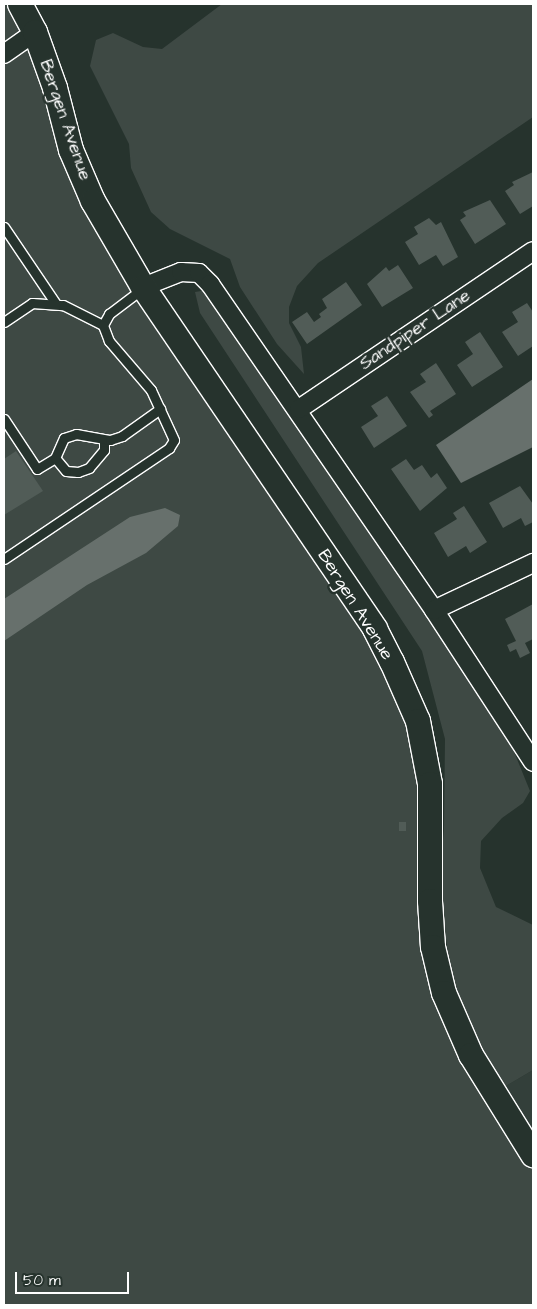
<!DOCTYPE html>
<style>
body{margin:0}
#map{position:relative;width:537px;height:1309px;overflow:hidden;background:#26332d;font-family:"Architects Daughter",sans-serif}
div>[style]{position:absolute}
.built>*{inset:0;background:#333f3a}
.green>*{inset:0;background:#3e4944}
.water>*{inset:0;background:#67706c}
.building>*{inset:0;background:#515c57;transform-origin:0 0}
.roads{filter:drop-shadow(1px 0 #fff) drop-shadow(-1px 0 #fff) drop-shadow(0 1px #fff) drop-shadow(0 -1px #fff)}
.lane>*{height:9px;margin:-4.5px;padding:0 4.5px;transform-origin:4.5px;border-radius:4.5px;background:#26332d}
.street>*{height:18px;margin:-9px;padding:0 9px;transform-origin:9px;border-radius:9px;background:#26332d}
.secondary>*{height:24px;margin:-12px;padding:0 12px;transform-origin:12px;border-radius:12px;background:#26332d}
span{translate:-50% -50%;white-space:nowrap;text-align:center;line-height:1.15;-webkit-text-stroke:5px #26332d;paint-order:stroke}
.street-label{font-size:18px;color:#fff}
.frame{position:absolute;inset:0;border:5px solid #fff;pointer-events:none}
.scale{position:absolute;left:15px;top:1272px;width:114px;height:22px;box-sizing:border-box;border:2px solid #fff;border-top:0;padding-left:6px;font-size:15px;line-height:18px;white-space:nowrap;color:#fff;-webkit-text-stroke:4px #26332d;paint-order:stroke}
</style>
<div id="map">
<div class="built">
<i style="clip-path:polygon(533px 1070px,533px 1149px,494px 1093px)"></i>
</div>
<div class="green">
<i style="clip-path:polygon(4px 4px,20px 4px,93px 201px,375px 629px,418px 721px,430px 901px,464px 1021px,450px 969px,439px 886px,444px 829px,445px 739px,422px 651px,200px 313px,195px 292px,207px 290px,447px 647px,508px 737px,530px 791px,523px 803px,502px 818px,481px 841px,480px 868px,496px 907px,533px 925px,533px 1070px,494px 1093px,533px 1155px,533px 1305px,4px 1305px)"></i>
<i style="clip-path:polygon(222px 4px,533px 4px,533px 117px,318px 263px,297px 286px,289px 307px,289px 323px,301px 347px,304px 374px,277px 344px,240px 287px,230px 259px,170px 229px,151px 212px,131px 168px,129px 144px,90px 66px,96px 40px,113px 33px,143px 47px,162px 49px)"></i>
</div>
<div class="water">
<i style="clip-path:polygon(533px 379px,533px 447px,461px 483px,436px 445px)"></i>
<i style="clip-path:polygon(165px 508px,180px 515px,178px 526px,146px 553px,87px 585px,4px 641px,4px 599px,130px 517px)"></i>
</div>
<div class="building">
<i style="clip-path:polygon(533px 172px,533px 206px,520px 214px,505px 191px,514px 185px,512px 182px)"></i>
<i style="clip-path:polygon(490px 200px,506px 224px,475px 244px,460px 220px,466px 216px,463px 212px)"></i>
<i style="clip-path:polygon(429px 218px,436px 225px,441px 222px,458px 257px,443px 266px,436px 255px,419px 265px,405px 242px,418px 234px,414px 227px)"></i>
<i style="clip-path:polygon(398px 265px,413px 288px,382px 307px,367px 284px,386px 267px,389px 271px)"></i>
<i style="clip-path:polygon(346px 282px,362px 305px,307px 344px,292px 322px,307px 312px,314px 322px,321px 317px,319px 314px,327px 308px,322px 299px)"></i>
<i style="clip-path:polygon(527px 303px,533px 312px,533px 346px,518px 356px,502px 332px,518px 322px,512px 312px)"></i>
<i style="clip-path:polygon(480px 332px,503px 367px,472px 387px,457px 365px,473px 354px,465px 342px)"></i>
<i style="clip-path:polygon(436px 363px,456px 394px,430px 411px,433px 415px,429px 418px,410px 392px,426px 382px,420px 374px)"></i>
<i style="clip-path:polygon(387px 396px,407px 426px,374px 448px,361px 427px,378px 416px,371px 406px)"></i>
<i style="clip-path:polygon(16px 451px,43px 491px,4px 515px,4px 459px)"></i>
<i style="clip-path:polygon(406px 459px,414px 470px,422px 465px,431px 478px,437px 473px,447px 488px,420px 511px,391px 469px)"></i>
<i style="clip-path:polygon(520px 486px,533px 504px,533px 522px,525px 526px,521px 518px,503px 528px,489px 503px)"></i>
<i style="clip-path:polygon(464px 506px,487px 542px,470px 553px,466px 546px,448px 557px,434px 533px,457px 519px,453px 513px)"></i>
<i style="clip-path:polygon(533px 604px,533px 639px,525px 643px,530px 653px,520px 658px,516px 649px,510px 652px,507px 645px,516px 641px,505px 619px)"></i>
<i style="left:399px;top:822px;width:7px;height:9px"></i>
</div>
<div class="roads">
<div class="lane">
<i style="left:4px;top:227px;width:93px;rotate:56deg"></i>
<i style="left:4px;top:322px;width:34px;rotate:-34deg"></i>
<i style="left:32px;top:303px;width:31px;rotate:4deg"></i>
<i style="left:63px;top:305px;width:45px;rotate:26.6deg"></i>
<i style="left:103px;top:325px;width:13px;rotate:-61deg"></i>
<i style="left:109px;top:314px;width:41px;rotate:-37.1deg"></i>
<i style="left:4px;top:419px;width:60px;rotate:56.6deg"></i>
<i style="left:37px;top:469px;width:21px;rotate:-31deg"></i>
<i style="left:104px;top:440px;width:10px;rotate:90deg"></i>
<i style="left:104px;top:450px;width:23px;rotate:130deg"></i>
<i style="left:89px;top:468px;width:12px;rotate:160deg"></i>
<i style="left:78px;top:472px;width:12px;rotate:-175deg"></i>
<i style="left:66px;top:471px;width:17px;rotate:-130deg"></i>
<i style="left:55px;top:458px;width:22px;rotate:-66deg"></i>
<i style="left:64px;top:438px;width:13px;rotate:-18deg"></i>
<i style="left:76px;top:434px;width:35px;rotate:10deg"></i>
<i style="left:110px;top:440px;width:13px;rotate:-18deg"></i>
<i style="left:122px;top:436px;width:47px;rotate:-35.4deg"></i>
<i style="left:4px;top:559px;width:199px;rotate:-33.9deg"></i>
<i style="left:169px;top:448px;width:9px;rotate:-58deg"></i>
<i style="left:174px;top:440px;width:55px;rotate:-114.7deg"></i>
<i style="left:151px;top:390px;width:65px;rotate:-130.6deg"></i>
<i style="left:109px;top:341px;width:17px;rotate:-111deg"></i>
</div>
<div class="street">
<i style="left:4px;top:54px;width:38px;rotate:-35deg"></i>
<i style="left:143px;top:287px;width:41px;rotate:-21.5deg"></i>
<i style="left:181px;top:272px;width:18px;rotate:3deg"></i>
<i style="left:199px;top:273px;width:16px;rotate:45deg"></i>
<i style="left:210px;top:284px;width:396px;rotate:55.5deg"></i>
<i style="left:434px;top:610px;width:181px;rotate:56.9deg"></i>
<i style="left:299px;top:409px;width:282px;rotate:-34deg"></i>
<i style="left:434px;top:610px;width:110px;rotate:-25.4deg"></i>
</div>
<div class="secondary">
<i style="left:20px;top:4px;width:32px;rotate:62deg"></i>
<i style="left:35px;top:32px;width:59px;rotate:70.3deg"></i>
<i style="left:55px;top:88px;width:64px;rotate:75.5deg"></i>
<i style="left:71px;top:150px;width:56px;rotate:66.7deg"></i>
<i style="left:93px;top:201px;width:99px;rotate:59.8deg"></i>
<i style="left:143px;top:287px;width:413px;rotate:55.8deg"></i>
<i style="left:375px;top:629px;width:37px;rotate:63deg"></i>
<i style="left:392px;top:662px;width:64px;rotate:66.2deg"></i>
<i style="left:418px;top:721px;width:64px;rotate:79.2deg"></i>
<i style="left:430px;top:784px;width:117px;rotate:90deg"></i>
<i style="left:430px;top:901px;width:46px;rotate:86.3deg"></i>
<i style="left:433px;top:947px;width:47px;rotate:76.6deg"></i>
<i style="left:444px;top:993px;width:68px;rotate:66.5deg"></i>
<i style="left:471px;top:1055px;width:118px;rotate:58.2deg"></i>
</div>
</div>
<div class="street-label">
<span style="left:65px;top:120px;rotate:71deg">Bergen Avenue</span>
<span style="left:415px;top:330px;rotate:-34deg">Sandpiper Lane</span>
<span style="left:355px;top:605px;rotate:58deg">Bergen Avenue</span>
</div>
<div class="frame"></div>
<div class="scale">50 m</div>
</div>
